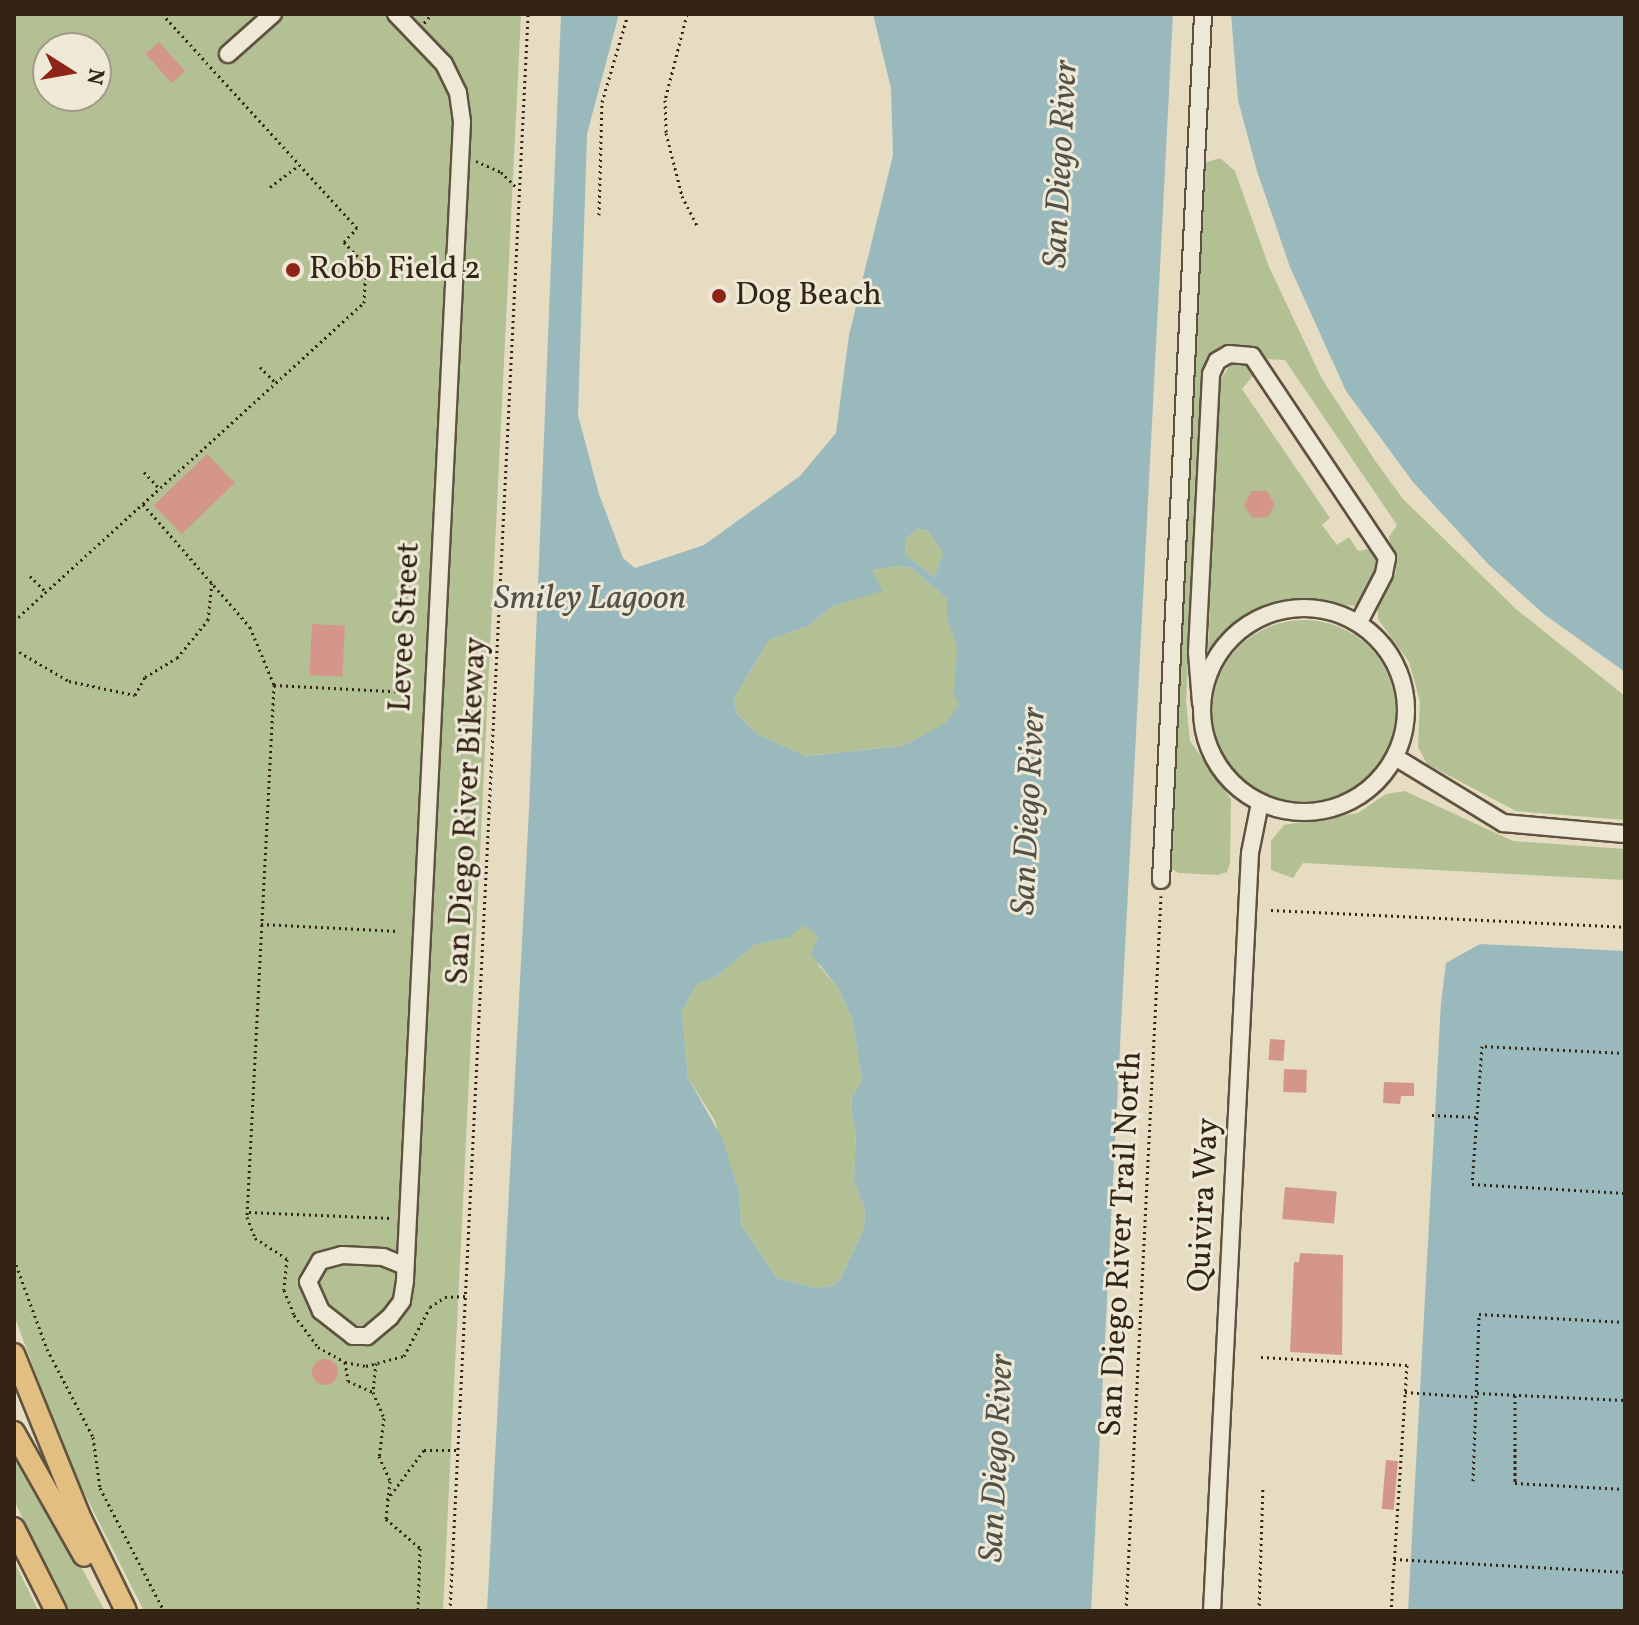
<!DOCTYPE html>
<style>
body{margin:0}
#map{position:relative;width:1639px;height:1625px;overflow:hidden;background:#e5dcc2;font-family:Vollkorn,serif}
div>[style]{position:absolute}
.green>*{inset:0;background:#b3c094}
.round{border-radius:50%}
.water>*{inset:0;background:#9ab9bd}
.building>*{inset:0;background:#d49688;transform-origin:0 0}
.path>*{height:3px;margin-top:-1.5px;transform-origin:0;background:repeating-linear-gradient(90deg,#332414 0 2px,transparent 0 6px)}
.roads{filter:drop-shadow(2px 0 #605240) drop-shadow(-2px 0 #605240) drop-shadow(0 2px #605240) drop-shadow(0 -2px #605240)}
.minor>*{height:16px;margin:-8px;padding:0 8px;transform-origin:8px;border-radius:8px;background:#eee8d7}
.minor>.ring{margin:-8px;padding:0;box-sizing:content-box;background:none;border:16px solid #eee8d7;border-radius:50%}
.major>*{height:20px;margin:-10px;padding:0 10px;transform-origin:10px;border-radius:10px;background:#e2be81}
.dots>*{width:22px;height:22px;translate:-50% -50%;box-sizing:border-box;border:4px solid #eee8d7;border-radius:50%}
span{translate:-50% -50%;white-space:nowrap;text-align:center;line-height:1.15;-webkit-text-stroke:6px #eee8d7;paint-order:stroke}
.poi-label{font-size:32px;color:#332414}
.left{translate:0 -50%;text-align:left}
.street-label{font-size:32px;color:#332414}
.water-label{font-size:34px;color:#525147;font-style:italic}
.frame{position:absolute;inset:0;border:16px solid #332414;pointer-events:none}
.north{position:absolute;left:32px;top:32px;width:80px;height:80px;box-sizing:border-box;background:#eee8d7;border:2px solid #a39a89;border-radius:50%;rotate:101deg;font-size:22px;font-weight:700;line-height:32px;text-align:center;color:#332414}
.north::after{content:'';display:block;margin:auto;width:28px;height:36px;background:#8f2418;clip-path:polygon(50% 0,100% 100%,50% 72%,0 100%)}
</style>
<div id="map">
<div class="green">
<i style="clip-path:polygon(evenodd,14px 14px,521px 14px,443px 1611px,144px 1611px,69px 1463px,14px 1315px,14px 14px,48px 48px,96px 48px,96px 96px,48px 96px,48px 48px)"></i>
<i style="clip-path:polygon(1220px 158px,1235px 171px,1269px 267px,1322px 379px,1376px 462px,1403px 499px,1516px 609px,1625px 696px,1625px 820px,1516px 811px,1427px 764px,1418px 747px,1420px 702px,1409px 662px,1378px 619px,1378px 606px,1396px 572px,1389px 537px,1397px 525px,1285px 360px,1267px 359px,1257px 349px,1236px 344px,1211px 357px,1202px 377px,1186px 702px,1190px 741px,1231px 799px,1230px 863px,1227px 872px,1218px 875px,1179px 873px,1168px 867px,1201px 164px)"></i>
<i style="clip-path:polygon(1232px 362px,1244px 362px,1256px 372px,1242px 389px,1330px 518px,1322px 525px,1337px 545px,1349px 537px,1358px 551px,1373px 548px,1379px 561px,1359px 606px,1282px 602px,1246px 615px,1208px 650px,1219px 382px)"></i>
<i style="clip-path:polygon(917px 529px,927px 530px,943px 553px,934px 577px,905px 554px,906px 539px)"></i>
<i style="clip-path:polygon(899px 566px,912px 568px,947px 599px,957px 647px,959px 704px,947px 723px,903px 746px,804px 756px,757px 734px,737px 714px,734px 698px,769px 640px,808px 626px,833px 606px,882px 590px,872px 570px)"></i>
<i class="round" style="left:1212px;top:620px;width:184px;height:184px"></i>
<i style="clip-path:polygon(1405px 791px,1513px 841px,1625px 849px,1625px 880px,1303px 863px,1293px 878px,1271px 870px,1271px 841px,1284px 825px,1358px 813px,1386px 794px)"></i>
<i style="clip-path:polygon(805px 924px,818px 937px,819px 966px,839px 989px,852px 1019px,862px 1081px,852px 1097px,851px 1113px,856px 1130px,854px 1181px,865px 1210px,864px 1228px,841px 1278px,832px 1286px,817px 1288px,777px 1278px,741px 1225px,739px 1192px,714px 1119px,688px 1078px,682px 1012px,696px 985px,717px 976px,753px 945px,788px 938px)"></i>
<i style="clip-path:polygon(14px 1452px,28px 1469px,105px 1611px,69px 1611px,61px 1598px,14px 1500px)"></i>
<i style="clip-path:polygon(14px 1561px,37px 1608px,39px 1611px,16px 1611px)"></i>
</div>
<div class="water">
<i style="clip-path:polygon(evenodd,561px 14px,619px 14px,587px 134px,578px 415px,599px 494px,623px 558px,635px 568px,704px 545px,800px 476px,836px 433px,849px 335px,893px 155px,891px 88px,873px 14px,1173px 14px,1091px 1611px,487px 1611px,529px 810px,561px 14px,917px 529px,927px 530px,943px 553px,934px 577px,905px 554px,906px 539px,917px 529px,561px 14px,899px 566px,912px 568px,947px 599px,947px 619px,957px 647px,954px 695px,959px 704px,947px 722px,903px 746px,805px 756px,757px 734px,737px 714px,734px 698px,769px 640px,808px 626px,833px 606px,883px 591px,872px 570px,899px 566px,561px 14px,805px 925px,818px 937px,811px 954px,839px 989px,852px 1019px,862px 1081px,852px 1097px,851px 1113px,856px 1130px,854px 1181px,865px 1210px,864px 1228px,841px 1278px,832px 1286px,817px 1288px,777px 1278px,741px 1225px,739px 1192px,722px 1138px,688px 1078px,682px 1012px,696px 985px,717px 976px,754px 945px,788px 938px,805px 925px)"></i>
<i style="clip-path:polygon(1231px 14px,1625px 14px,1625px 672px,1545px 615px,1488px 564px,1413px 482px,1346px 391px,1290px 267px,1257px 171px,1238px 100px)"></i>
<i style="clip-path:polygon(1480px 944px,1625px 951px,1625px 1611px,1408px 1611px,1441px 1003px,1446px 963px)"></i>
</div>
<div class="building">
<i style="left:159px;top:42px;width:39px;height:18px;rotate:48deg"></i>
<i style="left:207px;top:454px;width:40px;height:74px;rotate:46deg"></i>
<i style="clip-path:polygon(1251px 491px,1267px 491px,1275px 504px,1268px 517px,1252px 518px,1244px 505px)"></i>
<i style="left:312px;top:624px;width:33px;height:51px;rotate:3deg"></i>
<i style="left:1270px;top:1039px;width:15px;height:21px;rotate:4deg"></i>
<i style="left:1284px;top:1069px;width:23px;height:23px;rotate:2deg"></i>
<i style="clip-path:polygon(1384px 1082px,1414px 1083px,1414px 1096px,1401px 1096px,1400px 1104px,1383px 1103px)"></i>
<i style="left:1285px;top:1187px;width:52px;height:32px;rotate:5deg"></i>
<i style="clip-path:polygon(1300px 1253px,1343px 1255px,1342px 1355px,1290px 1352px,1294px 1262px,1299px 1262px)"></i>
<i class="round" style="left:312px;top:1359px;width:26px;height:26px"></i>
<i style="left:1386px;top:1460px;width:12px;height:49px;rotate:5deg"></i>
</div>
<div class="path">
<i style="left:687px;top:14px;width:89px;rotate:104.3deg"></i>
<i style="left:665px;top:100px;width:33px;rotate:88deg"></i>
<i style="left:666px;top:133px;width:65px;rotate:75.7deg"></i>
<i style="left:682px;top:196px;width:33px;rotate:63deg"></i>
<i style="left:424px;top:23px;width:12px;rotate:-48deg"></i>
<i style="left:476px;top:161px;width:27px;rotate:24deg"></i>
<i style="left:501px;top:172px;width:24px;rotate:45deg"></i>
<i style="left:270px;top:187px;width:36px;rotate:-37deg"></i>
<i style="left:599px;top:215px;width:113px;rotate:-88.5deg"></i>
<i style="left:602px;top:102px;width:92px;rotate:-73.5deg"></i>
<i style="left:260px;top:367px;width:23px;rotate:45deg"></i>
<i style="left:144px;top:472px;width:23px;rotate:47deg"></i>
<i style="left:143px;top:504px;width:163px;rotate:49deg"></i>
<i style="left:250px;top:627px;width:63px;rotate:67.5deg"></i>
<i style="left:274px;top:685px;width:533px;rotate:92.91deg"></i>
<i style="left:247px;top:1217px;width:22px;rotate:69deg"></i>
<i style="left:255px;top:1238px;width:38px;rotate:33deg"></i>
<i style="left:287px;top:1259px;width:31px;rotate:96deg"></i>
<i style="left:284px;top:1290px;width:27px;rotate:68deg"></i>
<i style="left:294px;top:1315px;width:40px;rotate:53deg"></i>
<i style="left:318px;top:1347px;width:31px;rotate:29deg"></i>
<i style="left:345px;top:1362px;width:21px;rotate:11deg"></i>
<i style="left:366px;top:1366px;width:39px;rotate:-15deg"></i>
<i style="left:404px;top:1356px;width:55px;rotate:-62deg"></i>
<i style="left:430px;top:1307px;width:18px;rotate:-34deg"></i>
<i style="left:445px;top:1297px;width:21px;rotate:-3deg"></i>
<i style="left:30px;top:576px;width:23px;rotate:45deg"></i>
<i style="left:14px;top:621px;width:473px;rotate:-42.3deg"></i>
<i style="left:364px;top:303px;width:38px;rotate:-87deg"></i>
<i style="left:366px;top:265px;width:32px;rotate:-134deg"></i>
<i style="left:344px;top:242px;width:19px;rotate:-47deg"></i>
<i style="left:357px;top:228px;width:290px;rotate:-132.3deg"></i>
<i style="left:14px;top:649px;width:64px;rotate:30.2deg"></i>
<i style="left:69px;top:681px;width:67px;rotate:12deg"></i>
<i style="left:135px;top:695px;width:21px;rotate:-61deg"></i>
<i style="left:145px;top:677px;width:37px;rotate:-31deg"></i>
<i style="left:177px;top:658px;width:49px;rotate:-50.8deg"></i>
<i style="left:208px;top:620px;width:37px;rotate:-84deg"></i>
<i style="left:274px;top:685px;width:136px;rotate:2.9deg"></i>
<i style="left:1271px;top:910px;width:354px;rotate:2.7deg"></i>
<i style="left:261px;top:924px;width:138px;rotate:2.9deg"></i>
<i style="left:1625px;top:1053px;width:143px;rotate:-177.2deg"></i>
<i style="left:1482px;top:1046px;width:138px;rotate:94.1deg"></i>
<i style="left:1472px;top:1184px;width:153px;rotate:3.4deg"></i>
<i style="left:1432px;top:1115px;width:44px;rotate:2.6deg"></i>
<i style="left:249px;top:1212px;width:142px;rotate:2.4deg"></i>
<i style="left:14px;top:1259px;width:96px;rotate:69.9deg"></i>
<i style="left:47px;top:1349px;width:99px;rotate:62.4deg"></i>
<i style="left:93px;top:1437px;width:51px;rotate:82.2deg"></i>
<i style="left:100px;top:1488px;width:139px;rotate:62.5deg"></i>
<i style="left:1261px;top:1357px;width:146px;rotate:3.1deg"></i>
<i style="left:1407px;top:1365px;width:247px;rotate:93.7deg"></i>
<i style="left:345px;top:1362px;width:19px;rotate:81deg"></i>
<i style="left:348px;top:1381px;width:27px;rotate:24deg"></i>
<i style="left:376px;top:1363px;width:29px;rotate:96deg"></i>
<i style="left:373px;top:1392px;width:28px;rotate:67deg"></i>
<i style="left:384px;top:1418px;width:38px;rotate:97deg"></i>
<i style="left:379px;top:1456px;width:27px;rotate:66deg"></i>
<i style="left:390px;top:1481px;width:38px;rotate:96deg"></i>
<i style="left:386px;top:1519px;width:45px;rotate:40.5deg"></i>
<i style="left:420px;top:1548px;width:63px;rotate:91.8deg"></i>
<i style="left:1405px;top:1392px;width:72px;rotate:4deg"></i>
<i style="left:1477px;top:1393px;width:148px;rotate:2.7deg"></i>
<i style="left:1515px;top:1395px;width:88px;rotate:90deg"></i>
<i style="left:1515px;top:1483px;width:110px;rotate:3.1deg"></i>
<i style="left:1473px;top:1481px;width:167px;rotate:-87.9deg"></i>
<i style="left:1479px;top:1314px;width:146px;rotate:3.1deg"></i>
<i style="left:387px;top:1500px;width:62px;rotate:-53.5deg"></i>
<i style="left:424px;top:1450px;width:33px"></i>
<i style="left:1394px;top:1559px;width:231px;rotate:3.2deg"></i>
<i style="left:450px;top:1611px;width:1599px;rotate:-87.2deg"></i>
<i style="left:1126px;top:1611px;width:716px;rotate:-87.2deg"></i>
<i style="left:1259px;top:1611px;width:124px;rotate:-88.2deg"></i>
</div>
<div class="roads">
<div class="minor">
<i style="left:396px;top:14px;width:69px;rotate:46.2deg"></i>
<i style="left:444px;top:64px;width:32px;rotate:64deg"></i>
<i style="left:458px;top:93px;width:29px;rotate:82deg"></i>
<i style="left:462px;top:122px;width:1160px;rotate:92.82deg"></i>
<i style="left:405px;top:1281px;width:20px;rotate:99deg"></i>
<i style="left:402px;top:1301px;width:20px;rotate:127deg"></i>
<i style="left:390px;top:1317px;width:30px;rotate:140deg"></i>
<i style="left:367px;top:1336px;width:14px;rotate:180deg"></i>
<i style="left:353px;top:1336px;width:41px;rotate:-142deg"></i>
<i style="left:321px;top:1311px;width:32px;rotate:-114deg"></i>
<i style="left:308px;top:1282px;width:24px;rotate:-60deg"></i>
<i style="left:320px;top:1261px;width:23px;rotate:-15deg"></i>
<i style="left:342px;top:1255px;width:41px;rotate:2.8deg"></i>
<i style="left:383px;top:1257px;width:24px;rotate:22deg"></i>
<i style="left:228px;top:54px;width:60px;rotate:-41.6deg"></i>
<i class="ring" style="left:1202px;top:608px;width:188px;height:188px"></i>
<i style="left:1201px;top:703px;width:51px;rotate:-94.5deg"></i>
<i style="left:1197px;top:652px;width:278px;rotate:-87.1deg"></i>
<i style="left:1211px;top:374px;width:14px;rotate:-65deg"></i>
<i style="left:1217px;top:361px;width:14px;rotate:-30deg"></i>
<i style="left:1229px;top:354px;width:23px;rotate:5deg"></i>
<i style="left:1252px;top:356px;width:243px;rotate:56.2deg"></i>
<i style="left:1387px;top:558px;width:16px;rotate:101deg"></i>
<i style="left:1384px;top:574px;width:54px;rotate:117.5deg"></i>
<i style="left:1395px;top:757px;width:127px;rotate:31.4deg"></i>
<i style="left:1503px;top:823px;width:122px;rotate:5.2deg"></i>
<i style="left:1161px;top:880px;width:867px;rotate:-87.22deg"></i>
<i style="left:1212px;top:1611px;width:759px;rotate:-87.13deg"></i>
<i style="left:1250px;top:853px;width:51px;rotate:-78.7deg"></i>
</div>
<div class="major">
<i style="left:14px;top:1354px;width:178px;rotate:67.9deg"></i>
<i style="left:81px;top:1519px;width:102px;rotate:63.9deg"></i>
<i style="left:14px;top:1432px;width:142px;rotate:60.6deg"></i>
<i style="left:14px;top:1528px;width:93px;rotate:63.2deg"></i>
</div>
</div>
<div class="dots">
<i style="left:293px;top:270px;background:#8f2418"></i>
<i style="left:719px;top:296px;background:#8f2418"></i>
</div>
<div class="poi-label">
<span class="left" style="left:309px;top:270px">Robb Field 2</span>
<span class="left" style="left:735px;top:296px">Dog Beach</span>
</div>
<div class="street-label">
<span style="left:406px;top:627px;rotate:-87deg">Levee Street</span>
<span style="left:468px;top:811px;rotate:-87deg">San Diego River Bikeway</span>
<span style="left:1205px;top:1205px;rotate:-87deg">Quivira Way</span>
<span style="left:1122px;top:1244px;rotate:-87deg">San Diego River Trail North</span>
</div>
<div class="water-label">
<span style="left:1062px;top:164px;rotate:-87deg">San Diego River</span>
<span style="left:590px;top:600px">Smiley Lagoon</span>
<span style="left:1030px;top:811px;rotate:-87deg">San Diego River</span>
<span style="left:998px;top:1458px;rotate:-87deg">San Diego River</span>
</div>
<div class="frame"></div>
<div class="north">N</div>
</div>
